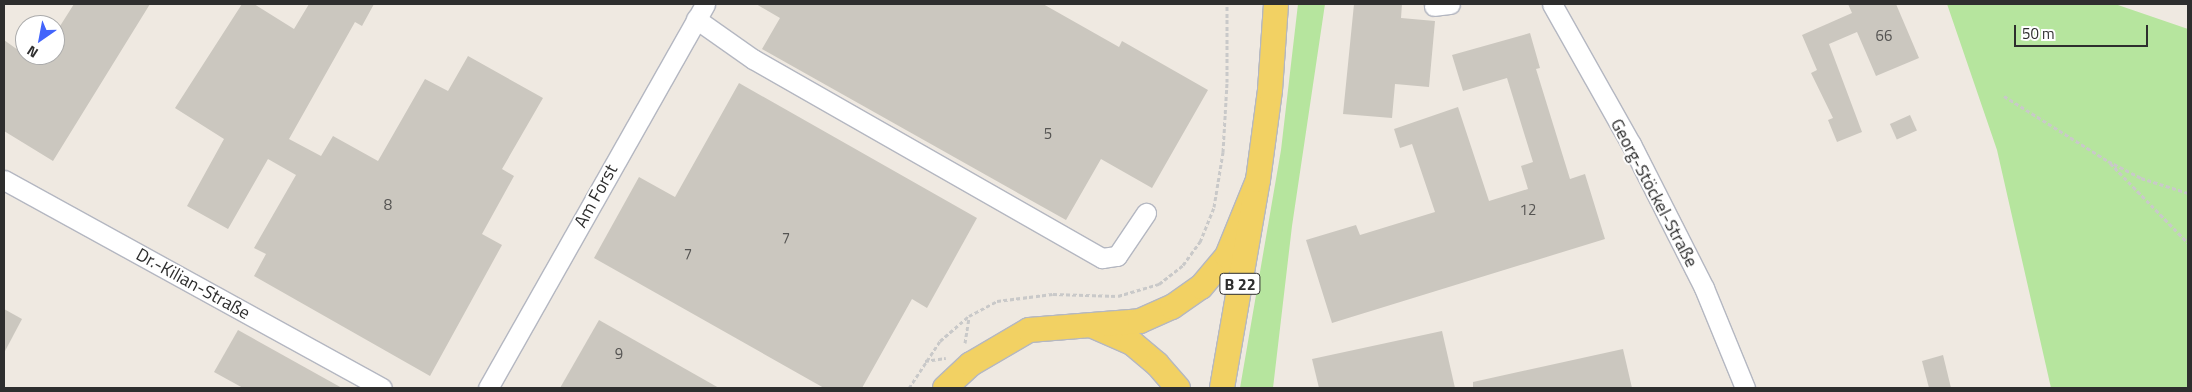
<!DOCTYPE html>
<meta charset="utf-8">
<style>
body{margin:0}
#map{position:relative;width:2192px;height:392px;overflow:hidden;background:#efe9e1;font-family:"Titillium Web",sans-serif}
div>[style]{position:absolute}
.green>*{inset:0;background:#b6e59e}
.building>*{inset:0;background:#cbc7bf;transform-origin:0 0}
.path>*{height:3px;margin-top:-1.5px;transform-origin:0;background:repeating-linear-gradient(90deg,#c9c9c9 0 4px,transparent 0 6.5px)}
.roads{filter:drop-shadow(1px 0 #b4b7c1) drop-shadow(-1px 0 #b4b7c1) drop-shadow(0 1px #b4b7c1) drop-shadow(0 -1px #b4b7c1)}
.minor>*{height:19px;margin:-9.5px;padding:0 9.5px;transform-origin:9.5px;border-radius:9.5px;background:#fff}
.major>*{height:24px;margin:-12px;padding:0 12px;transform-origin:12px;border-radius:12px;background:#f2d163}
span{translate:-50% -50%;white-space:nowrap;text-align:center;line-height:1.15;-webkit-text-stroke:4px #fff;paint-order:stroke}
.number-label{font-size:15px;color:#555452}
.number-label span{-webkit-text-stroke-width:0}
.shield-label span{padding:1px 4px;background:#fff;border:1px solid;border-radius:4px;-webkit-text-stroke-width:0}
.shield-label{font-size:16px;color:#2e2e2e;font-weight:700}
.street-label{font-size:18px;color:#2e2e2e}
.frame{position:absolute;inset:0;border:5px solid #2e2e2e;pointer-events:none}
.north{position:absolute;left:15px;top:15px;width:50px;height:50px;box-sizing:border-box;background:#fff;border:1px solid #ababab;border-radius:50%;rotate:213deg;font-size:14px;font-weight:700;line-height:20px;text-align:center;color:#2e2e2e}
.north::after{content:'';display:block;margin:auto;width:18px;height:22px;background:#4264fb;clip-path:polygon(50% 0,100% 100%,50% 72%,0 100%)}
.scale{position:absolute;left:2014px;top:25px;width:134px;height:22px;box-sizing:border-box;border:2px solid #2e2e2e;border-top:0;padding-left:6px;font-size:15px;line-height:18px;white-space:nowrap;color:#2e2e2e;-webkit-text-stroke:4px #fff;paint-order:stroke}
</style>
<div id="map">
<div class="green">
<i style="clip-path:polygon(1298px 4px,1325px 4px,1292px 226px,1273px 388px,1240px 388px,1281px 150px)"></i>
<i style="clip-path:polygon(1947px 4px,2115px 4px,2188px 29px,2188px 388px,2051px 388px,1997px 150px)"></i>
</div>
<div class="building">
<i style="clip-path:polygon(74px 4px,150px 4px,53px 161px,4px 131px,4px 40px,25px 55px,55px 55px,55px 34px)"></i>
<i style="clip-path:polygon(242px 4px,254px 4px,294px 29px,309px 4px,374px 4px,362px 26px,355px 22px,289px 139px,321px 156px,333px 136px,378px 161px,425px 79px,448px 91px,468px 56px,543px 98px,502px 169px,514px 176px,482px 234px,502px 245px,430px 376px,254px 276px,266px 254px,254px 248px,296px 175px,268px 159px,228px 229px,187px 206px,224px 139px,175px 108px)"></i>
<i style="clip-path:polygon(756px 4px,1043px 4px,1119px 47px,1122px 41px,1208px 90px,1152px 188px,1101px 159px,1066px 220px,762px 49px,780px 18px)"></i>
<i style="clip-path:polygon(1354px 4px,1402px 4px,1401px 18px,1435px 21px,1429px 87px,1395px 84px,1392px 118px,1343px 114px)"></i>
<i style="clip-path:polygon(1848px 4px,1896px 4px,1919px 58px,1876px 76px,1857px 32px,1829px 44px,1862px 132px,1837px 142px,1828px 120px,1833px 118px,1811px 73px,1817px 70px,1802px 35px,1852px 13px)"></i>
<i style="clip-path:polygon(1530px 33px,1540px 68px,1536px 69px,1570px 179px,1585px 174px,1605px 239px,1332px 323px,1306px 240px,1356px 225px,1360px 235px,1435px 212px,1412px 144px,1400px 148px,1394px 129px,1458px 107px,1489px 201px,1528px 189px,1521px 166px,1533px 162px,1507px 78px,1463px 91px,1452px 55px)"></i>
<i style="clip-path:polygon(739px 83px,977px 218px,927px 308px,912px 299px,862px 388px,824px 388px,594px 258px,639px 177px,675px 197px)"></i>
<i style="left:1910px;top:115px;width:17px;height:22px;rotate:66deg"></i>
<i style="clip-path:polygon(4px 309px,22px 319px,4px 353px)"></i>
<i style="clip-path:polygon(599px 320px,719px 388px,560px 388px)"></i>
<i style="clip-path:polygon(238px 330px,342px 388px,243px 388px,214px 372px)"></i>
<i style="clip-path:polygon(1442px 331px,1455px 388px,1319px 388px,1312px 359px)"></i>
<i style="clip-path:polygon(1623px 349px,1632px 388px,1473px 388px,1473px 382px)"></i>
<i style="clip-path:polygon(1943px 355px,1951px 388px,1929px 388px,1922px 361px)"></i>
</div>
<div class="path">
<i style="left:2004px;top:96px;width:123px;rotate:32deg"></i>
<i style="left:2108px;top:161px;width:37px;rotate:27deg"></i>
<i style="left:2141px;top:178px;width:49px;rotate:17.7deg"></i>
<i style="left:2110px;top:163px;width:112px;rotate:45.7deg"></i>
<i style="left:965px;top:343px;width:26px;rotate:-81deg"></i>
<i style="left:925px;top:361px;width:21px;rotate:-8deg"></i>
<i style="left:909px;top:388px;width:56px;rotate:-56.6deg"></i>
<i style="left:940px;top:341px;width:38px;rotate:-41deg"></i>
<i style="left:969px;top:316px;width:32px;rotate:-28deg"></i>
<i style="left:997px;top:301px;width:56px;rotate:-7.1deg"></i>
<i style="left:1053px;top:294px;width:65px;rotate:1.8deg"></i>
<i style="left:1118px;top:296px;width:43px;rotate:-16.3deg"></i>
<i style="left:1159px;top:284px;width:31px;rotate:-38deg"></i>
<i style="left:1183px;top:265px;width:29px;rotate:-54deg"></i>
<i style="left:1200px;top:242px;width:38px;rotate:-68deg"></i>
<i style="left:1214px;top:207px;width:56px;rotate:-80.7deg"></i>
<i style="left:1223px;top:152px;width:70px;rotate:-86.7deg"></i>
<i style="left:1227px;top:82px;width:78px;rotate:-90deg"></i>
</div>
<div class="roads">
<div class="minor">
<i style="left:1552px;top:4px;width:161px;rotate:60.6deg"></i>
<i style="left:1631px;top:144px;width:161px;rotate:63.1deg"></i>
<i style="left:1704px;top:288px;width:108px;rotate:67.7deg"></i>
<i style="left:1434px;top:6px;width:16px;rotate:-7deg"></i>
<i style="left:696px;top:19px;width:70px;rotate:35.1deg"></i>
<i style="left:753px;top:59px;width:402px;rotate:29.7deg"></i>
<i style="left:1102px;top:258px;width:15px;rotate:-8deg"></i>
<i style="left:1117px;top:256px;width:52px;rotate:-56deg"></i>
<i style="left:4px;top:180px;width:431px;rotate:28.8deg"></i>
<i style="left:488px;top:388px;width:441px;rotate:-60.5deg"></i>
</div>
<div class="major">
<i style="left:1093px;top:326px;width:43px;rotate:23.6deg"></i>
<i style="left:1132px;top:343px;width:33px;rotate:40deg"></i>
<i style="left:1157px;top:364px;width:32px;rotate:49deg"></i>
<i style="left:945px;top:388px;width:35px;rotate:-43deg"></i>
<i style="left:971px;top:364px;width:67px;rotate:-30.4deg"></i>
<i style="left:1029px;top:330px;width:111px;rotate:-4.6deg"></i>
<i style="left:1140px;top:321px;width:35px;rotate:-24deg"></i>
<i style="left:1172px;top:307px;width:35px;rotate:-35deg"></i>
<i style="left:1201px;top:287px;width:40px;rotate:-50deg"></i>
<i style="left:1227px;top:256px;width:82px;rotate:-67.8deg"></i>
<i style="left:1222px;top:388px;width:211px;rotate:-80.2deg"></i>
<i style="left:1258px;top:180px;width:91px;rotate:-82.4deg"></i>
<i style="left:1270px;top:90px;width:86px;rotate:-86deg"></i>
</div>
</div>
<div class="number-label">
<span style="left:1884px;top:36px">66</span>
<span style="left:1048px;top:134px">5</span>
<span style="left:388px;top:205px">8</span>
<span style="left:1528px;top:210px">12</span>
<span style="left:786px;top:238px">7</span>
<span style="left:688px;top:254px">7</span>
<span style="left:619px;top:354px">9</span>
</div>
<div class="shield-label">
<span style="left:1240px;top:284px">B 22</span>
</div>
<div class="street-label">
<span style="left:1654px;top:193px;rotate:62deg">Georg-Stöckel-Straße</span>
<span style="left:596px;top:196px;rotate:-61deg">Am Forst</span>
<span style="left:193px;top:284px;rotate:29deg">Dr.-Kilian-Straße</span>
</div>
<div class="frame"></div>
<div class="north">N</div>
<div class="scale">50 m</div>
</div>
